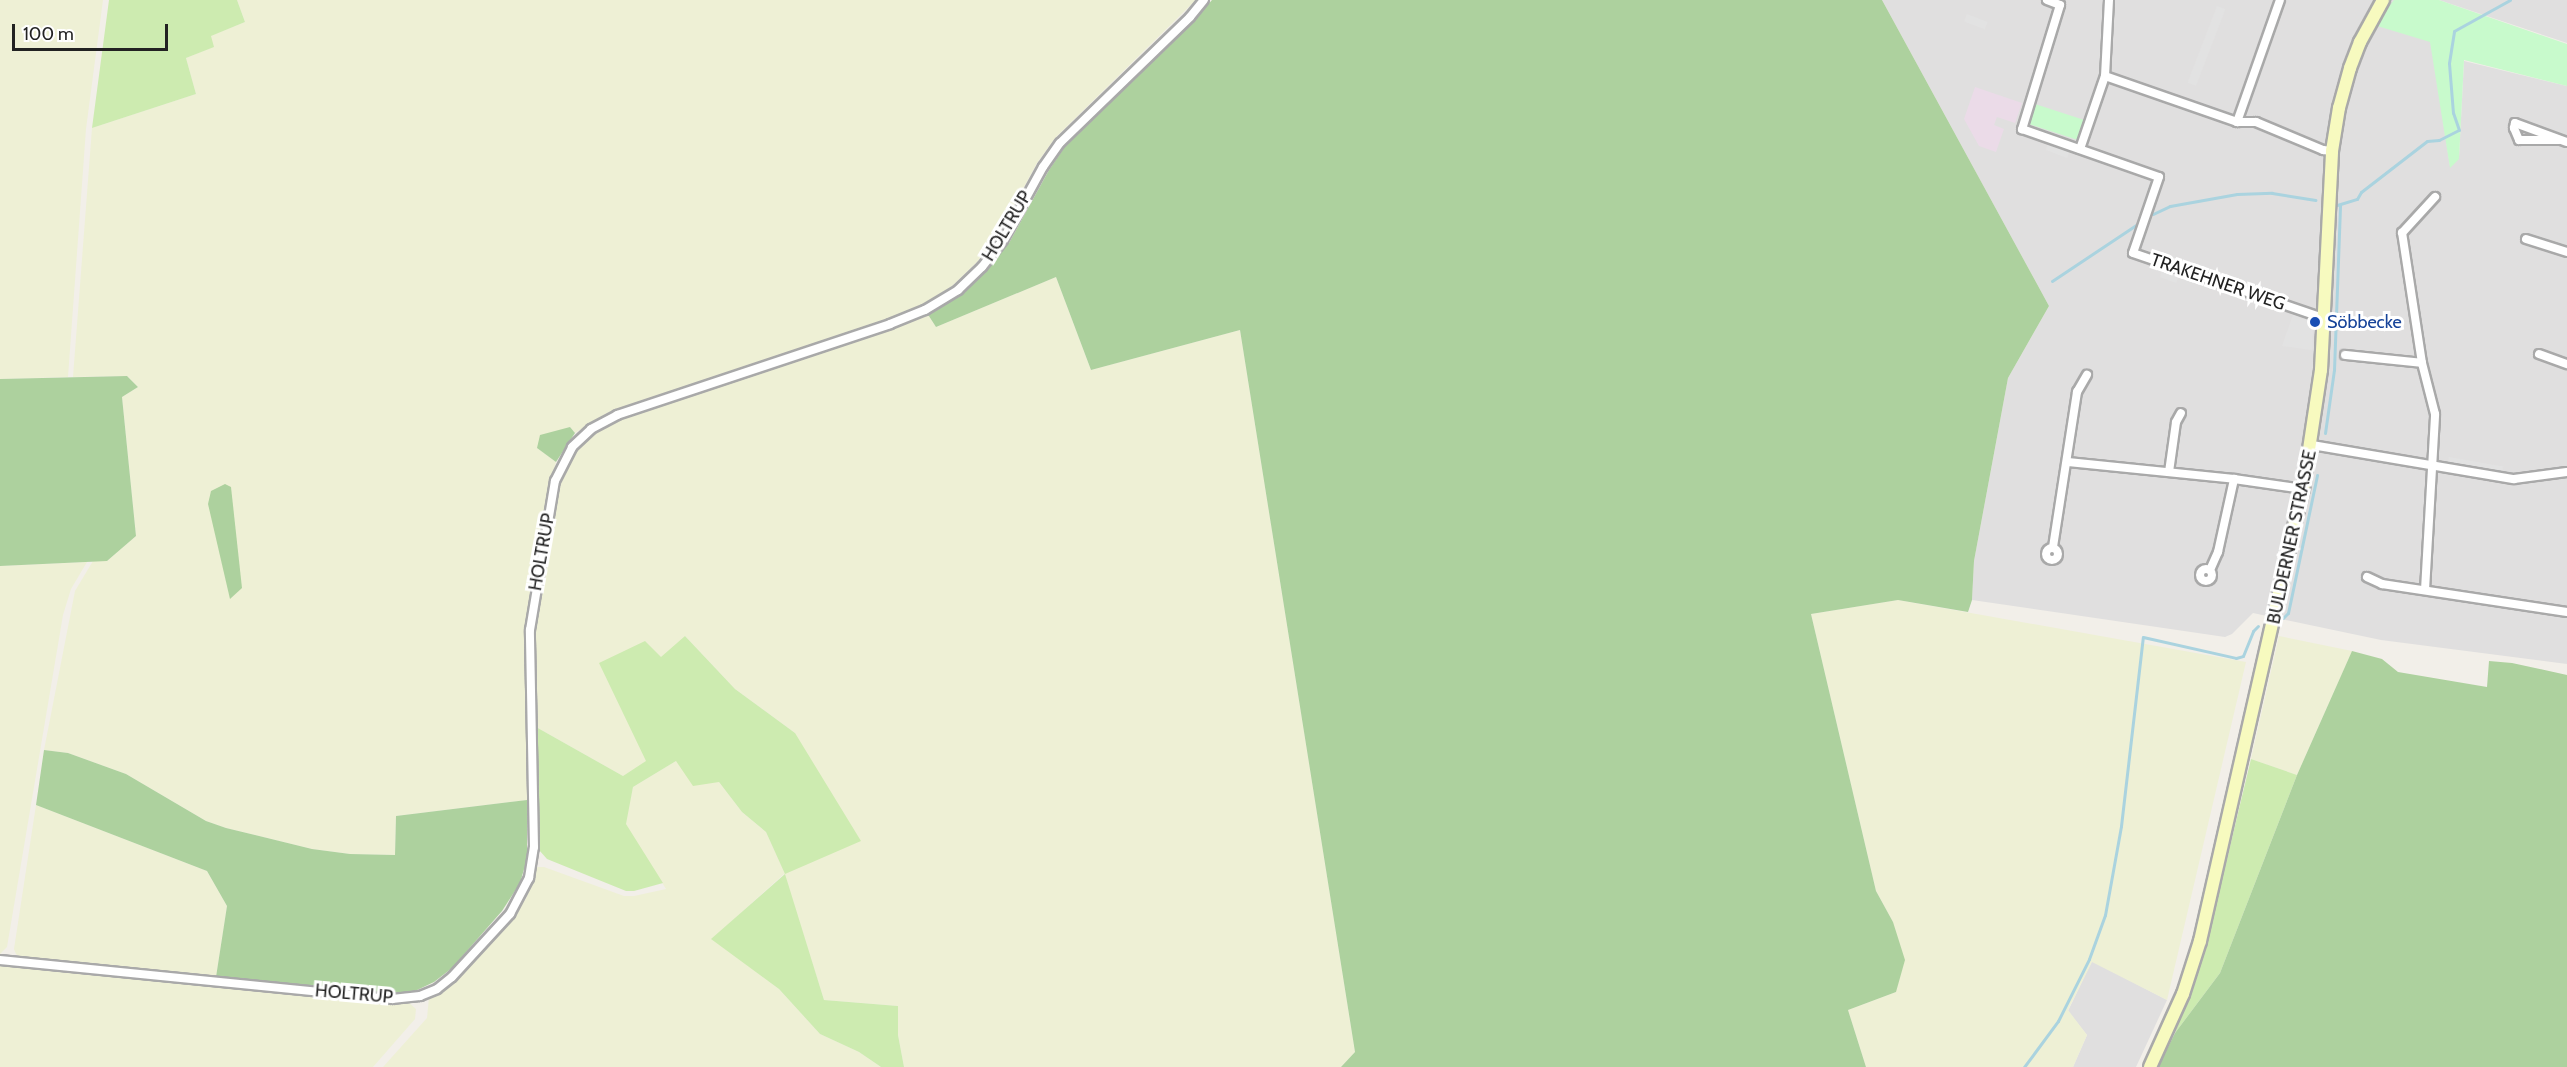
<!DOCTYPE html>
<meta charset="utf-8">
<style>
body{margin:0}
#map{position:relative;width:2567px;height:1067px;overflow:hidden;background:#f2efe9;font-family:Cabin,sans-serif}
div>[style]{position:absolute}
.residential>*{inset:0;background:#e0dfdf}
.industrial>*{inset:0;background:#ebdbe8}
.farmland>*{inset:0;background:#eef0d5}
.grass>*{inset:0;background:#cdebb0}
.forest>*{inset:0;background:#add19e}
.park>*{inset:0;background:#c8facc;transform-origin:0 0}
.parking>*{inset:0;background:#e2e2e2;transform-origin:0 0}
.stream>*{height:3px;margin:-1.5px;padding:0 1.5px;transform-origin:1.5px;border-radius:1.5px;background:#aad3df}
.roads{filter:drop-shadow(2px 0 #a9a9a9) drop-shadow(-2px 0 #a9a9a9) drop-shadow(0 2px #a9a9a9) drop-shadow(0 -2px #a9a9a9)}
.street>*{height:8px;margin:-4px;padding:0 4px;transform-origin:4px;border-radius:4px;background:#fff}
.street>.ring{margin:-4px;padding:0;box-sizing:content-box;background:none;border:8px solid #fff;border-radius:50%}
.secondary>*{height:12px;margin:-6px;padding:0 6px;transform-origin:6px;border-radius:6px;background:#f7fabf}
.dots>*{width:16px;height:16px;translate:-50% -50%;box-sizing:border-box;border:3px solid #fff;border-radius:50%}
span{translate:-50% -50%;white-space:nowrap;text-align:center;line-height:1.15;-webkit-text-stroke:6px #fff;paint-order:stroke}
.street-label{font-size:18px;color:#222}
.transit-label{font-size:18px;color:#164399}
.left{translate:0 -50%;text-align:left}
.scale{position:absolute;left:12px;top:24px;width:156px;height:27px;box-sizing:border-box;border:3px solid #222;border-top:0;padding-left:8px;font-size:18px;line-height:21px;white-space:nowrap;color:#222;-webkit-text-stroke:4px #fff;paint-order:stroke}
</style>
<div id="map">
<div class="residential">
<i style="clip-path:polygon(1882px 0,2395px 0,2431px 40px,2450px 166px,2459px 157px,2464px 61px,2567px 86px,2567px 664px,2381px 640px,2253px 613px,2232px 634px,2225px 637px,1972px 600px,1974px 561px,2008px 378px,2049px 306px)"></i>
<i style="clip-path:polygon(2439px 0,2567px 0,2567px 43px)"></i>
<i style="clip-path:polygon(2092px 961px,2167px 1000px,2136px 1067px,2073px 1067px,2087px 1035px,2068px 1011px)"></i>
</div>
<div class="industrial">
<i style="clip-path:polygon(1975px 87px,2022px 103px,2015px 123px,1997px 117px,1994px 125px,2004px 129px,1996px 152px,1979px 146px,1964px 119px)"></i>
</div>
<div class="farmland">
<i style="clip-path:polygon(0 0,103px 0,86px 129px,68px 377px,0 379px)"></i>
<i style="clip-path:polygon(237px 0,1196px 0,1055px 138px,1037px 163px,998px 235px,977px 262px,952px 286px,923px 305px,888px 320px,607px 413px,575px 433px,570px 427px,537px 448px,556px 462px,545px 504px,525px 630px,527px 800px,396px 816px,395px 855px,350px 854px,312px 849px,226px 828px,206px 821px,126px 774px,68px 753px,44px 750px,75px 591px,93px 561px,107px 561px,136px 536px,122px 397px,138px 387px,127px 376px,73px 377px,92px 128px,196px 94px,186px 58px,213px 47px,210px 36px,245px 22px)"></i>
<i style="clip-path:polygon(1056px 277px,1091px 370px,1240px 330px,1355px 1052px,1341px 1067px,904px 1067px,898px 1035px,898px 1006px,824px 1000px,784px 874px,712px 939px,779px 989px,820px 1034px,859px 1052px,881px 1067px,383px 1067px,427px 1018px,429px 997px,526px 899px,536px 867px,544px 867px,624px 896px,634px 896px,666px 889px,625px 824px,633px 787px,676px 761px,719px 782px,742px 812px,766px 832px,785px 873px,795px 733px,735px 689px,685px 636px,646px 762px,623px 776px,536px 727px,534px 631px,537px 602px,558px 487px,566px 465px,582px 441px,612px 420px,927px 313px,936px 327px)"></i>
<i style="clip-path:polygon(87px 562px,71px 589px,63px 615px,7px 947px,0 954px,0 566px)"></i>
<i style="clip-path:polygon(1898px 600px,2246px 662px,2167px 1000px,2092px 962px,2068px 1010px,2087px 1035px,2073px 1067px,1866px 1067px,1848px 1010px,1896px 992px,1893px 922px,1876px 891px,1811px 614px)"></i>
<i style="clip-path:polygon(2279px 636px,2352px 651px,2297px 775px,2251px 759px)"></i>
<i style="clip-path:polygon(36px 805px,207px 871px,227px 906px,216px 977px,20px 957px,16px 954px,14px 949px)"></i>
<i style="clip-path:polygon(0 964px,407px 1001px,416px 1009px,415px 1019px,373px 1067px,0 1067px)"></i>
</div>
<div class="grass">
<i style="clip-path:polygon(109px 0,237px 0,245px 22px,211px 36px,214px 47px,186px 58px,196px 94px,92px 128px)"></i>
<i style="clip-path:polygon(685px 636px,735px 689px,795px 733px,861px 841px,785px 874px,824px 1000px,898px 1006px,898px 1035px,904px 1067px,881px 1067px,859px 1052px,820px 1034px,779px 989px,711px 939px,785px 874px,766px 832px,742px 812px,719px 782px,693px 786px,676px 761px,633px 787px,626px 824px,663px 883px,634px 891px,626px 891px,547px 859px,539px 850px,536px 727px,623px 776px,646px 761px,599px 663px,645px 641px,661px 657px)"></i>
<i style="clip-path:polygon(2251px 759px,2297px 775px,2220px 973px,2175px 1033px,2207px 942px)"></i>
</div>
<div class="forest">
<i style="clip-path:polygon(1212px 0,1882px 0,2049px 306px,2008px 378px,1974px 561px,1972px 600px,1968px 612px,1898px 600px,1811px 614px,1876px 891px,1893px 922px,1905px 960px,1896px 992px,1848px 1010px,1866px 1067px,1341px 1067px,1355px 1052px,1240px 330px,1091px 370px,1056px 277px,936px 327px,927px 313px,961px 292px,1009px 243px,1049px 170px,1064px 148px,1193px 22px)"></i>
<i style="clip-path:polygon(127px 376px,138px 387px,122px 397px,136px 536px,107px 561px,0 566px,0 379px)"></i>
<i style="clip-path:polygon(570px 427px,575px 433px,556px 462px,537px 448px,540px 435px)"></i>
<i style="clip-path:polygon(225px 484px,231px 487px,242px 588px,230px 599px,208px 504px,211px 491px)"></i>
<i style="clip-path:polygon(2352px 651px,2382px 659px,2398px 672px,2487px 687px,2489px 661px,2512px 663px,2567px 675px,2567px 1067px,2158px 1067px,2175px 1033px,2220px 973px,2297px 775px)"></i>
<i style="clip-path:polygon(44px 750px,68px 753px,126px 774px,206px 821px,226px 828px,312px 849px,350px 854px,395px 855px,396px 816px,527px 800px,527px 859px,520px 883px,502px 911px,452px 968px,434px 982px,415px 991px,393px 995px,216px 977px,227px 906px,207px 871px,36px 805px)"></i>
</div>
<div class="park">
<i style="clip-path:polygon(2394px 0,2439px 0,2567px 44px,2567px 86px,2464px 60px,2459px 159px,2450px 168px,2430px 42px,2374px 25px)"></i>
<i style="left:2035px;top:104px;width:51px;height:21px;rotate:18deg"></i>
</div>
<div class="parking">
<i style="left:2217px;top:6px;width:9px;height:82px;rotate:21deg"></i>
<i style="left:1967px;top:14px;width:22px;height:8px;rotate:21deg"></i>
<i style="clip-path:polygon(2048px 143px,2070px 150px,2067px 158px,2046px 150px)"></i>
<i style="clip-path:polygon(2163px 267px,2180px 272px,2176px 283px,2160px 277px)"></i>
<i style="clip-path:polygon(2293px 315px,2313px 322px,2312px 350px,2282px 346px)"></i>
<i style="left:2449px;top:457px;width:55px;height:9px;rotate:10deg"></i>
</div>
<div class="stream">
<i style="left:2337px;top:205px;width:21px;rotate:-17deg"></i>
<i style="left:2357px;top:199px;width:8px;rotate:-60deg"></i>
<i style="left:2361px;top:192px;width:83px;rotate:-37.7deg"></i>
<i style="left:2427px;top:141px;width:12px;rotate:-5deg"></i>
<i style="left:2439px;top:140px;width:22px;rotate:-27deg"></i>
<i style="left:2459px;top:130px;width:18px;rotate:-109deg"></i>
<i style="left:2453px;top:113px;width:50px;rotate:-94.6deg"></i>
<i style="left:2449px;top:63px;width:32px;rotate:-81deg"></i>
<i style="left:2454px;top:31px;width:64px;rotate:-29deg"></i>
<i style="left:2153px;top:214px;width:19px;rotate:-25deg"></i>
<i style="left:2170px;top:206px;width:68px;rotate:-10.2deg"></i>
<i style="left:2237px;top:194px;width:35px;rotate:-2deg"></i>
<i style="left:2272px;top:193px;width:44px;rotate:9.2deg"></i>
<i style="left:2052px;top:281px;width:101px;rotate:-33.7deg"></i>
<i style="left:2325px;top:433px;width:64px;rotate:-81.9deg"></i>
<i style="left:2334px;top:370px;width:165px;rotate:-87.9deg"></i>
<i style="left:2283px;top:618px;width:7px;rotate:-45deg"></i>
<i style="left:2288px;top:613px;width:141px;rotate:-78.1deg"></i>
<i style="left:2024px;top:1067px;width:57px;rotate:-53.5deg"></i>
<i style="left:2058px;top:1021px;width:69px;rotate:-63.4deg"></i>
<i style="left:2089px;top:959px;width:47px;rotate:-70deg"></i>
<i style="left:2105px;top:915px;width:90px;rotate:-79.8deg"></i>
<i style="left:2121px;top:826px;width:190px;rotate:-83.4deg"></i>
<i style="left:2143px;top:637px;width:95px;rotate:12.7deg"></i>
<i style="left:2236px;top:658px;width:7px;rotate:-16deg"></i>
<i style="left:2243px;top:656px;width:27px;rotate:-68deg"></i>
<i style="left:2253px;top:631px;width:7px;rotate:-45deg"></i>
</div>
<div class="roads">
<div class="street">
<i style="left:2047px;top:0;width:14px;rotate:21deg"></i>
<i style="left:2060px;top:5px;width:130px;rotate:107deg"></i>
<i style="left:2022px;top:129px;width:145px;rotate:19.3deg"></i>
<i style="left:2159px;top:177px;width:80px;rotate:108.9deg"></i>
<i style="left:2133px;top:253px;width:194px;rotate:18.9deg"></i>
<i style="left:2317px;top:316px;width:7px"></i>
<i style="left:2109px;top:0;width:76px;rotate:93deg"></i>
<i style="left:2105px;top:76px;width:140px;rotate:19.2deg"></i>
<i style="left:2237px;top:122px;width:19px"></i>
<i style="left:2256px;top:122px;width:73px;rotate:22.7deg"></i>
<i style="left:2323px;top:150px;width:9px;rotate:6deg"></i>
<i style="left:2237px;top:122px;width:129px;rotate:-70.6deg"></i>
<i style="left:2559px;top:140px;width:40px;rotate:180deg"></i>
<i style="left:2519px;top:140px;width:13px;rotate:-113deg"></i>
<i style="left:2514px;top:128px;width:5px;rotate:-79deg"></i>
<i style="left:2515px;top:123px;width:55px;rotate:20.1deg"></i>
<i style="left:2080px;top:149px;width:77px;rotate:-71.1deg"></i>
<i style="left:2526px;top:239px;width:43px;rotate:17.6deg"></i>
<i style="left:2539px;top:354px;width:30px;rotate:20deg"></i>
<i style="left:2345px;top:355px;width:77px;rotate:5.9deg"></i>
<i style="left:2312px;top:445px;width:205px;rotate:9.6deg"></i>
<i style="left:2514px;top:479px;width:53px;rotate:-7.5deg"></i>
<i style="left:2068px;top:462px;width:167px;rotate:5.8deg"></i>
<i style="left:2234px;top:479px;width:70px;rotate:8.2deg"></i>
<i style="left:2169px;top:472px;width:50px;rotate:-82deg"></i>
<i style="left:2176px;top:422px;width:10px;rotate:-61deg"></i>
<i style="left:2053px;top:547px;width:157px;rotate:-81.2deg"></i>
<i style="left:2077px;top:392px;width:20px;rotate:-60deg"></i>
<i class="ring" style="left:2046px;top:548px;width:4px;height:4px"></i>
<i class="ring" style="left:2200px;top:569px;width:4px;height:4px"></i>
<i style="left:2210px;top:570px;width:20px;rotate:-66deg"></i>
<i style="left:2218px;top:552px;width:75px;rotate:-77.6deg"></i>
<i style="left:2367px;top:577px;width:17px;rotate:25deg"></i>
<i style="left:2382px;top:584px;width:187px;rotate:8.6deg"></i>
<i style="left:2425px;top:590px;width:176px;rotate:-86.7deg"></i>
<i style="left:2435px;top:414px;width:53px;rotate:-104.3deg"></i>
<i style="left:2422px;top:363px;width:132px;rotate:-98.7deg"></i>
<i style="left:2402px;top:233px;width:49px;rotate:-47.5deg"></i>
<i style="left:0;top:960px;width:394px;rotate:5.7deg"></i>
<i style="left:392px;top:999px;width:28px;rotate:-6deg"></i>
<i style="left:420px;top:996px;width:18px;rotate:-22deg"></i>
<i style="left:437px;top:989px;width:19px;rotate:-39deg"></i>
<i style="left:452px;top:977px;width:86px;rotate:-47.4deg"></i>
<i style="left:510px;top:914px;width:41px;rotate:-62.2deg"></i>
<i style="left:529px;top:878px;width:31px;rotate:-81deg"></i>
<i style="left:534px;top:847px;width:217px;rotate:-91.1deg"></i>
<i style="left:530px;top:630px;width:151px;rotate:-80.5deg"></i>
<i style="left:555px;top:481px;width:38px;rotate:-63deg"></i>
<i style="left:572px;top:447px;width:26px;rotate:-43deg"></i>
<i style="left:591px;top:429px;width:30px;rotate:-28deg"></i>
<i style="left:617px;top:415px;width:288px;rotate:-18.4deg"></i>
<i style="left:890px;top:324px;width:38px;rotate:-22deg"></i>
<i style="left:925px;top:310px;width:39px;rotate:-31deg"></i>
<i style="left:958px;top:290px;width:33px;rotate:-44deg"></i>
<i style="left:982px;top:267px;width:34px;rotate:-52deg"></i>
<i style="left:1003px;top:240px;width:83px;rotate:-61.3deg"></i>
<i style="left:1043px;top:167px;width:29px;rotate:-55deg"></i>
<i style="left:1060px;top:143px;width:181px;rotate:-44.1deg"></i>
<i style="left:1190px;top:17px;width:22px;rotate:-51deg"></i>
</div>
<div class="secondary">
<i style="left:2150px;top:1067px;width:80px;rotate:-65.7deg"></i>
<i style="left:2183px;top:994px;width:56px;rotate:-72.2deg"></i>
<i style="left:2200px;top:941px;width:464px;rotate:-77.2deg"></i>
<i style="left:2303px;top:489px;width:120px;rotate:-81.4deg"></i>
<i style="left:2321px;top:370px;width:219px;rotate:-87.1deg"></i>
<i style="left:2332px;top:151px;width:44px;rotate:-80.8deg"></i>
<i style="left:2339px;top:108px;width:41px;rotate:-74.6deg"></i>
<i style="left:2350px;top:68px;width:28px;rotate:-69deg"></i>
<i style="left:2360px;top:42px;width:48px;rotate:-61.3deg"></i>
</div>
</div>
<div class="dots">
<i style="left:2315px;top:322px;background:#1a4fb4"></i>
</div>
<div class="street-label">
<span style="left:1007px;top:226px;rotate:-59deg">HOLTRUP</span>
<span style="left:2218px;top:282px;rotate:19deg">TRAKEHNER WEG</span>
<span style="left:2292px;top:537px;rotate:-78deg">BULDERNER STRASSE</span>
<span style="left:542px;top:552px;rotate:-80deg">HOLTRUP</span>
<span style="left:354px;top:994px;rotate:5deg">HOLTRUP</span>
</div>
<div class="transit-label">
<span class="left" style="left:2327px;top:322px">Söbbecke</span>
</div>
<div class="scale">100 m</div>
</div>
